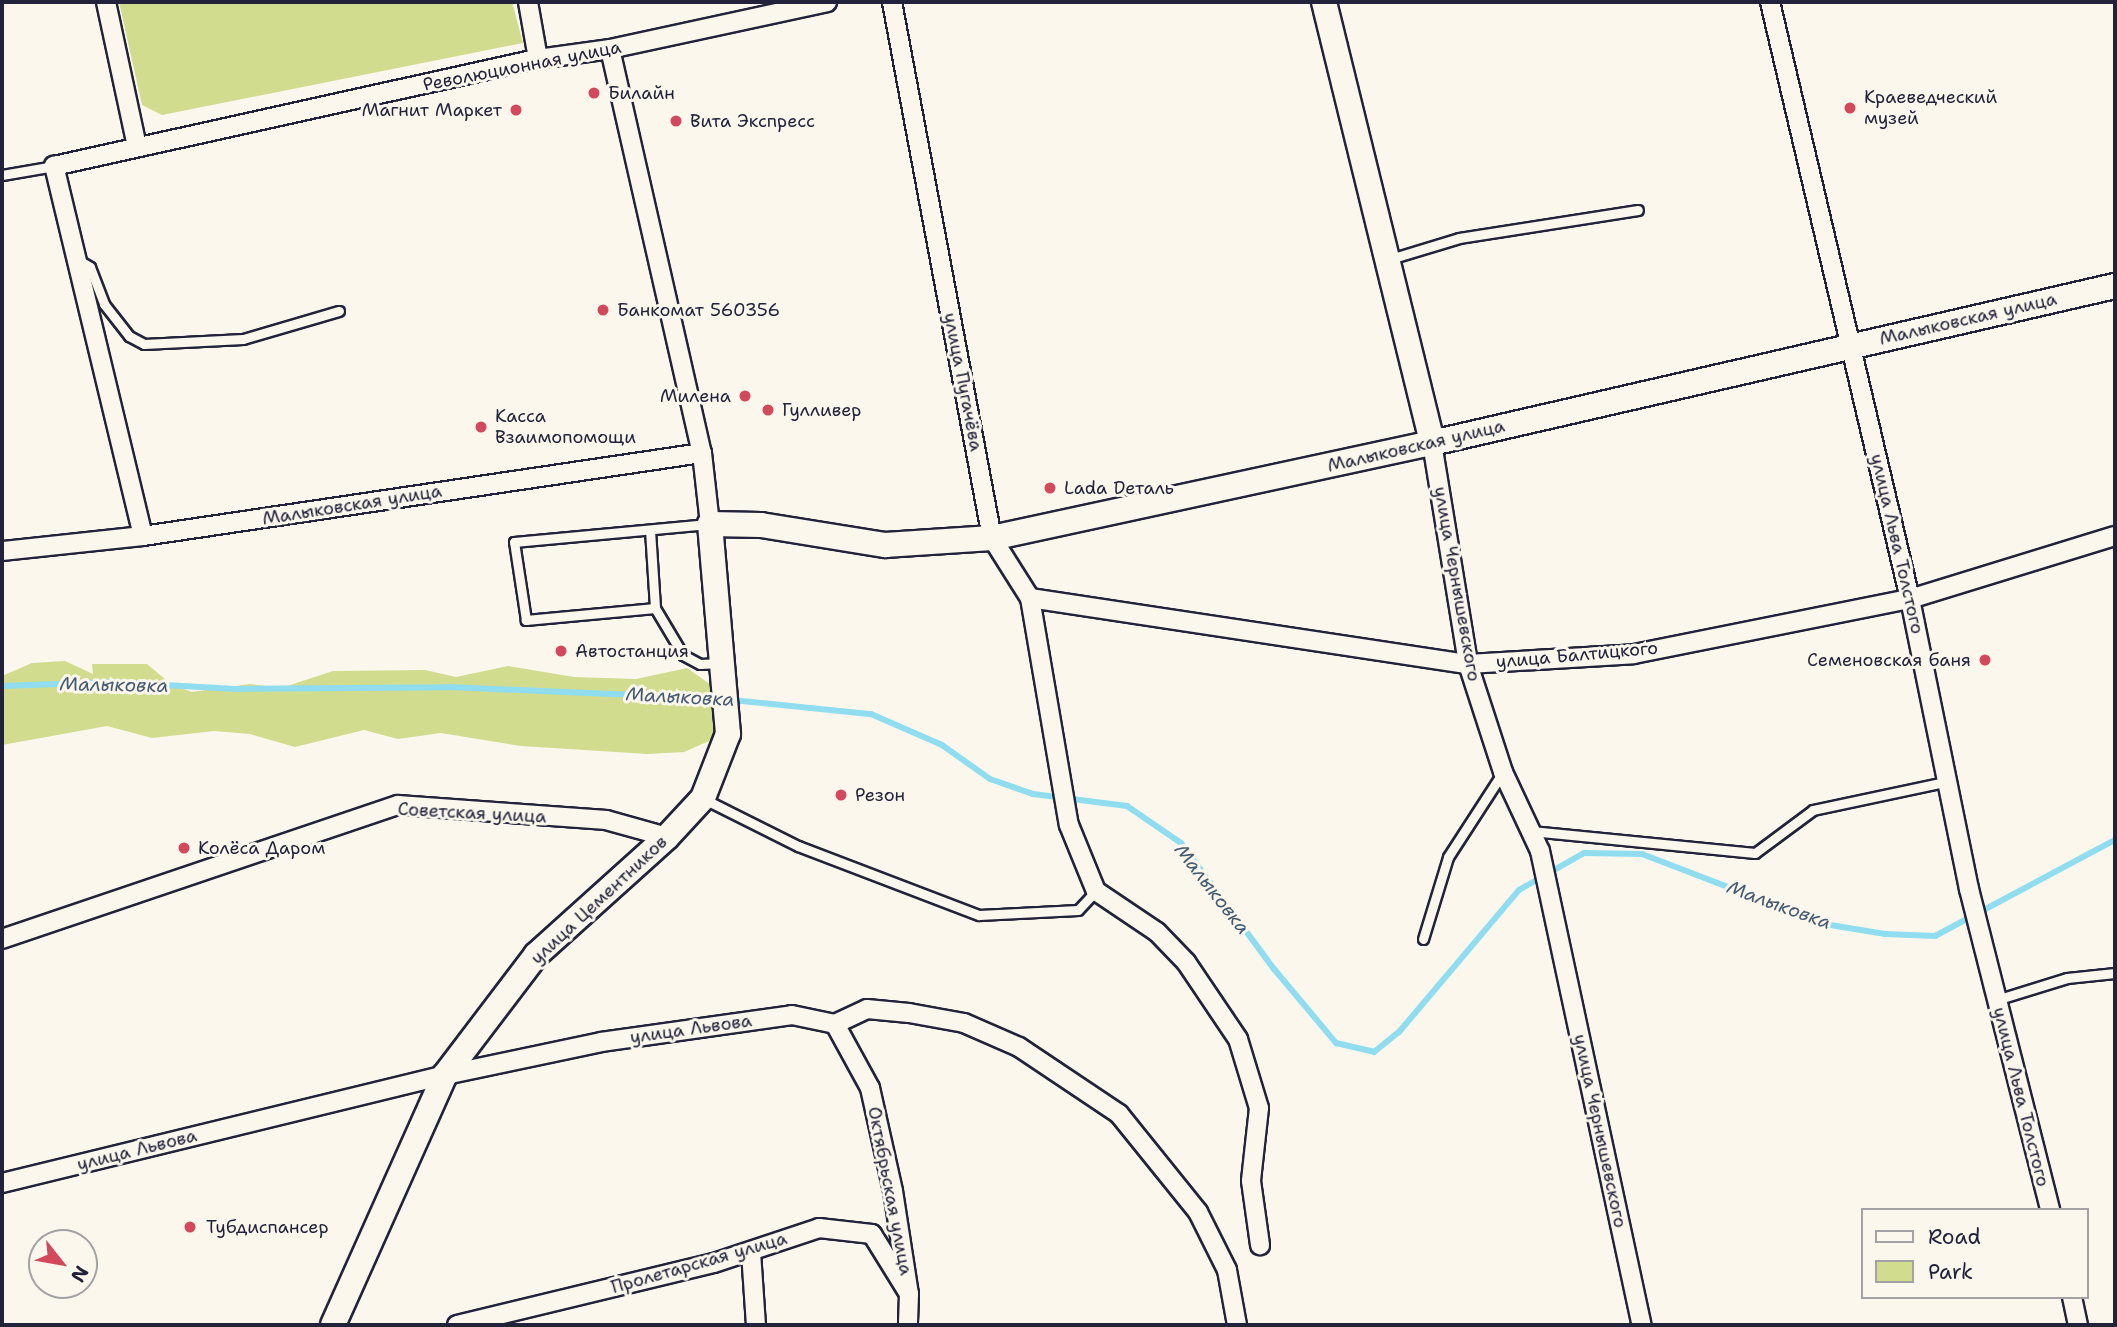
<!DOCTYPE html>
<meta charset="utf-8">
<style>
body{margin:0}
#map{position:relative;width:2117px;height:1327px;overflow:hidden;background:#fbf7ec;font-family:"Shantell Sans",sans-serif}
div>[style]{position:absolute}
.green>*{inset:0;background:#d1dc8f}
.stream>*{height:6px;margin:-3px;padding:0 3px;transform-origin:3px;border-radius:3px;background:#90ddf0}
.roads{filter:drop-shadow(2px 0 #22223b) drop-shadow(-2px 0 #22223b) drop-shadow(0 2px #22223b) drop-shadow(0 -2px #22223b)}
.lane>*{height:9px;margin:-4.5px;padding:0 4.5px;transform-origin:4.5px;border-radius:4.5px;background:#fbf7ec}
.street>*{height:18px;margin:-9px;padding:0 9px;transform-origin:9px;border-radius:9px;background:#fbf7ec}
.secondary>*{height:24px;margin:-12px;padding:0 12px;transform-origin:12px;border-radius:12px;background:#fbf7ec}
.dots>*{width:19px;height:19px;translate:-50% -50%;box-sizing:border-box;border:4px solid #fbf7ec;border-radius:50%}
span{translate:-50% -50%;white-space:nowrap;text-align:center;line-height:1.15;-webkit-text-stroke:6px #fbf7ec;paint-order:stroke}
.street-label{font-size:18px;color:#22223b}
.poi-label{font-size:18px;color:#22223b}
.left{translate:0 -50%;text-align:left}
.right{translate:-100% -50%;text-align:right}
.water-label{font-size:19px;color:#435a71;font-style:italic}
.frame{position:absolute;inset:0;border:4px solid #22223b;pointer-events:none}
.legend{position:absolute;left:1861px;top:1208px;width:228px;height:91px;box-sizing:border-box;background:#fbf7ec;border:2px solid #a4a2a5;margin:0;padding:9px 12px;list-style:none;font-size:21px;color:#22223b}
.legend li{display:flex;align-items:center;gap:14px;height:35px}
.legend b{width:35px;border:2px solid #a4a2a5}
.north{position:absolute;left:28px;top:1229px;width:70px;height:70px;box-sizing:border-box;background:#fbf7ec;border:2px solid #a4a2a5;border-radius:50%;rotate:121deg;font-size:19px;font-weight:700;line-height:28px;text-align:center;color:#22223b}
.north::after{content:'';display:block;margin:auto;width:24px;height:32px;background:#d1495b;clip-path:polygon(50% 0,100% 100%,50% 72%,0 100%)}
</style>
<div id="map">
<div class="green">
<i style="clip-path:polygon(119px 2px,512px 2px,523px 43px,162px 115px,142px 105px)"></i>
<i style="clip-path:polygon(65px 661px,93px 674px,92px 664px,147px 664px,172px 685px,192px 692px,250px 684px,281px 688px,333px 671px,425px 670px,456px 677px,508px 666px,574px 677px,636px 679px,687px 668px,714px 687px,716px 731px,709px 741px,684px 752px,647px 754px,521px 746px,441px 733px,398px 739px,364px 730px,295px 747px,250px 734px,214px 731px,152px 738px,107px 726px,2px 745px,2px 676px,32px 663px)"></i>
</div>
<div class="stream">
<i style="left:2px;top:686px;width:110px;rotate:-2.1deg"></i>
<i style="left:112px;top:682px;width:124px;rotate:3.2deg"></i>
<i style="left:236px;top:689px;width:213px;rotate:-0.5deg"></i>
<i style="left:449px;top:687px;width:272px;rotate:2.5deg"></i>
<i style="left:732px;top:700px;width:140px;rotate:5.8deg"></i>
<i style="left:871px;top:714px;width:77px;rotate:23.6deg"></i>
<i style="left:942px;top:745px;width:59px;rotate:35.3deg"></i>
<i style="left:990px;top:779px;width:46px;rotate:19.2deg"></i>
<i style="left:1033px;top:794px;width:95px;rotate:7.3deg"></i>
<i style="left:1127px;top:806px;width:65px;rotate:34.4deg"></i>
<i style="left:1181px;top:843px;width:157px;rotate:53.6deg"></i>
<i style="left:1274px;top:969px;width:97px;rotate:50deg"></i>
<i style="left:1336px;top:1043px;width:39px;rotate:13deg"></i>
<i style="left:1374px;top:1052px;width:32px;rotate:-39deg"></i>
<i style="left:1399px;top:1032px;width:186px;rotate:-49.8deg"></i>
<i style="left:1519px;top:890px;width:75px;rotate:-29.6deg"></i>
<i style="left:1584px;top:853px;width:58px;rotate:1deg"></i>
<i style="left:1642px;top:854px;width:195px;rotate:21deg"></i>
<i style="left:1824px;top:924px;width:62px;rotate:9.3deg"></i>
<i style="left:1885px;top:934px;width:50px;rotate:2.3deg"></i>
<i style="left:1935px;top:936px;width:204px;rotate:-28.1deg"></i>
</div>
<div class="roads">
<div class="lane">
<i style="left:2px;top:175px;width:53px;rotate:-9.8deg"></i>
<i style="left:1390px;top:259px;width:72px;rotate:-16.9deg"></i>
<i style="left:1459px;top:238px;width:181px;rotate:-8.9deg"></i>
<i style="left:78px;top:260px;width:14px;rotate:30deg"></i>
<i style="left:90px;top:267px;width:40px;rotate:69deg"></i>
<i style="left:104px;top:304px;width:41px;rotate:52deg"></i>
<i style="left:129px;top:336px;width:17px;rotate:28deg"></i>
<i style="left:144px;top:344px;width:99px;rotate:-2.9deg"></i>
<i style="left:243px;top:339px;width:100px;rotate:-16.3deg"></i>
<i style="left:650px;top:530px;width:78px;rotate:86.3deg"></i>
<i style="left:655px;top:608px;width:55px;rotate:59.2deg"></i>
<i style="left:683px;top:655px;width:19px;rotate:28deg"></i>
<i style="left:700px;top:664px;width:21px;rotate:-3deg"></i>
<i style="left:655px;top:608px;width:130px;rotate:174.7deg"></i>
<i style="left:526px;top:620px;width:79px;rotate:-98.7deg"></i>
<i style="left:514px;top:542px;width:195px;rotate:-5.3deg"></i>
<i style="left:704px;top:799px;width:105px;rotate:26.6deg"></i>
<i style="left:798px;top:846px;width:194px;rotate:20.9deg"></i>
<i style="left:979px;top:915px;width:99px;rotate:-2.9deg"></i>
<i style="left:1078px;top:910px;width:26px;rotate:-47deg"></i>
<i style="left:1531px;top:831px;width:225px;rotate:5.6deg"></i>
<i style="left:1755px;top:853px;width:72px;rotate:-36.6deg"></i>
<i style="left:1813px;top:810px;width:139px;rotate:-12deg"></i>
<i style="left:1423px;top:939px;width:86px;rotate:-73deg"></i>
<i style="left:1448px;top:857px;width:101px;rotate:-57.1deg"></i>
<i style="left:1996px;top:1000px;width:74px;rotate:-17.2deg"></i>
<i style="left:2067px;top:978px;width:48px;rotate:-5.9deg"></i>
</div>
<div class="street">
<i style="left:106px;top:2px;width:148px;rotate:77.9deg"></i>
<i style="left:528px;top:2px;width:58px;rotate:80deg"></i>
<i style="left:892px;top:2px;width:545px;rotate:79.43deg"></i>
<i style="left:992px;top:538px;width:71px;rotate:57.7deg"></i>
<i style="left:1030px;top:598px;width:230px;rotate:80.3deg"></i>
<i style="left:1069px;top:825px;width:71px;rotate:67.8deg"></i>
<i style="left:1096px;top:891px;width:73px;rotate:33.9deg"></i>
<i style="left:1157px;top:932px;width:42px;rotate:46deg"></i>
<i style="left:1186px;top:962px;width:93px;rotate:56deg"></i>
<i style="left:1238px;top:1039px;width:72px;rotate:73.1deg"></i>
<i style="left:1259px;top:1108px;width:73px;rotate:96.3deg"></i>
<i style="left:1251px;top:1181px;width:65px;rotate:82deg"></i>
<i style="left:1770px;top:2px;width:613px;rotate:76.8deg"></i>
<i style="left:1910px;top:599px;width:296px;rotate:78.5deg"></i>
<i style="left:1969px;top:889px;width:331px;rotate:75.8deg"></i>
<i style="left:610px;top:49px;width:414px;rotate:77.2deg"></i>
<i style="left:702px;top:453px;width:71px;rotate:83.6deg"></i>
<i style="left:1432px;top:443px;width:224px;rotate:80.7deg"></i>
<i style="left:1468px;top:664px;width:114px;rotate:72deg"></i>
<i style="left:1503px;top:772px;width:87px;rotate:64.9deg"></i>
<i style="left:1540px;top:851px;width:485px;rotate:77.9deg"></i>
<i style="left:143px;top:536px;width:381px;rotate:-103.5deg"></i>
<i style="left:54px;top:166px;width:496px;rotate:-12.5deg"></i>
<i style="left:538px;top:59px;width:73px;rotate:-7.9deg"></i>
<i style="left:610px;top:49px;width:222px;rotate:-12.2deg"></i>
<i style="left:2px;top:551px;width:142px;rotate:-6.1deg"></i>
<i style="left:143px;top:536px;width:565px;rotate:-8.45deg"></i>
<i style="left:1030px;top:598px;width:443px;rotate:8.6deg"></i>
<i style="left:1468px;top:664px;width:166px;rotate:-3.4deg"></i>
<i style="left:1634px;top:654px;width:281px;rotate:-11.3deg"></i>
<i style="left:1910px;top:599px;width:214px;rotate:-17.1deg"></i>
<i style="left:2px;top:939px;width:418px;rotate:-18.7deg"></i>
<i style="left:398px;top:805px;width:209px;rotate:4.1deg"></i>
<i style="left:606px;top:820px;width:63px;rotate:15.6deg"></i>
<i style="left:835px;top:1024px;width:73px;rotate:61.3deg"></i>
<i style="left:870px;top:1088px;width:106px;rotate:77.4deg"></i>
<i style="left:893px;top:1191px;width:104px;rotate:81.2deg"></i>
<i style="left:909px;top:1294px;width:31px;rotate:92deg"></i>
<i style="left:2px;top:1183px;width:456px;rotate:-13.7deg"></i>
<i style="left:445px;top:1075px;width:159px;rotate:-11.9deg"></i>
<i style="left:601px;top:1042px;width:193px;rotate:-8deg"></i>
<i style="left:792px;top:1015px;width:44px;rotate:11.8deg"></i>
<i style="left:835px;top:1024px;width:35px;rotate:-25deg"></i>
<i style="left:867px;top:1009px;width:42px;rotate:5.4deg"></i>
<i style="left:909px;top:1013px;width:56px;rotate:10.3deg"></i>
<i style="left:964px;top:1023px;width:60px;rotate:23.6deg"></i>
<i style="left:1019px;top:1047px;width:120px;rotate:33.8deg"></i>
<i style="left:1119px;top:1114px;width:126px;rotate:51.1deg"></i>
<i style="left:1198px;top:1212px;width:65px;rotate:63.4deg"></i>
<i style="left:1227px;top:1270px;width:56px;rotate:79.7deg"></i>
<i style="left:751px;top:1252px;width:73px;rotate:86.1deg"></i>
<i style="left:2072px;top:1297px;width:29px;rotate:78deg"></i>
<i style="left:457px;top:1325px;width:264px;rotate:-13.6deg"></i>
<i style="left:714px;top:1263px;width:111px;rotate:-18.4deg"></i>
<i style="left:819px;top:1228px;width:53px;rotate:6.5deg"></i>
<i style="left:872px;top:1234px;width:70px;rotate:58.3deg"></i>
</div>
<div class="secondary">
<i style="left:1324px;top:2px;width:454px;rotate:76.2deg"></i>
<i style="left:333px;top:1325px;width:274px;rotate:-65.9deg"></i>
<i style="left:445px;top:1075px;width:151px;rotate:-52.8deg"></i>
<i style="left:536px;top:955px;width:176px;rotate:-42deg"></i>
<i style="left:667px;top:837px;width:53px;rotate:-47.3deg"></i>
<i style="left:703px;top:798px;width:69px;rotate:-68.7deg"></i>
<i style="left:728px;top:734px;width:211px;rotate:-94.9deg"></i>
<i style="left:710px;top:524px;width:51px;rotate:1.1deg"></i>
<i style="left:761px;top:525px;width:126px;rotate:9.2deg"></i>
<i style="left:885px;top:545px;width:107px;rotate:-3.7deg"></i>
<i style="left:992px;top:538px;width:450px;rotate:-12.2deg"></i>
<i style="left:1432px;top:443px;width:701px;rotate:-12.95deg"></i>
</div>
</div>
<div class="dots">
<i style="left:594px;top:93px;background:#d1495b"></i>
<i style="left:1850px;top:108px;background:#d1495b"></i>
<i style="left:516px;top:110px;background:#d1495b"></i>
<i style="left:676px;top:121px;background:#d1495b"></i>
<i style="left:603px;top:310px;background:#d1495b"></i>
<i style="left:745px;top:396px;background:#d1495b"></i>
<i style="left:768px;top:410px;background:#d1495b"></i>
<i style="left:481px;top:427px;background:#d1495b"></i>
<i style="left:1050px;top:488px;background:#d1495b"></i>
<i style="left:561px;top:651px;background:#d1495b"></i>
<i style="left:1985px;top:660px;background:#d1495b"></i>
<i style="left:841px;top:795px;background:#d1495b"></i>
<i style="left:184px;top:848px;background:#d1495b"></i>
<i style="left:190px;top:1227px;background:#d1495b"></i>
</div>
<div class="street-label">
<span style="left:522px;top:66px;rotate:-11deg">Революционная улица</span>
<span style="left:1968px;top:319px;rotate:-13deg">Малыковская улица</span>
<span style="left:963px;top:382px;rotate:79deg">улица Пугачёва</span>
<span style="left:1416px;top:446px;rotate:-13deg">Малыковская улица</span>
<span style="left:352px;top:505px;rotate:-9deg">Малыковская улица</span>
<span style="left:1897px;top:544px;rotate:77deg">улица Льва Толстого</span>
<span style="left:1457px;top:584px;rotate:80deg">улица Чернышевского</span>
<span style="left:1577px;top:655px;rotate:-5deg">улица Балтицкого</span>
<span style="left:472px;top:813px;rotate:3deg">Советская улица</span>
<span style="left:599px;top:900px;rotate:-43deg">улица Цементников</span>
<span style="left:691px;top:1029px;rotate:-8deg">улица Львова</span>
<span style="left:2021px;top:1097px;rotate:76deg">улица Льва Толстого</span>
<span style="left:1600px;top:1131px;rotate:78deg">улица Чернышевского</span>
<span style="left:137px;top:1150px;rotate:-14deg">улица Львова</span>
<span style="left:890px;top:1191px;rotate:79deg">Октябрьская улица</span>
<span style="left:699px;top:1263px;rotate:-16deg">Пролетарская улица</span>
</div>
<div class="poi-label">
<span class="left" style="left:608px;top:93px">Билайн</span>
<span class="left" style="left:1864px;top:108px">Краеведческий<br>музей</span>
<span class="right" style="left:502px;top:110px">Магнит Маркет</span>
<span class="left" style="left:690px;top:121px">Вита Экспресс</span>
<span class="left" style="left:617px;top:310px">Банкомат 560356</span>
<span class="right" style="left:731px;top:396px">Милена</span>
<span class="left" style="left:782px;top:410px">Гулливер</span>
<span class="left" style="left:495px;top:427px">Касса<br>Взаимопомощи</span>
<span class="left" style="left:1064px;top:488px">Lada Dеталь</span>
<span class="left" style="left:575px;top:651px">Автостанция</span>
<span class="right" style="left:1971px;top:660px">Семеновская баня</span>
<span class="left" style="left:855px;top:795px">Резон</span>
<span class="left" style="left:198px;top:848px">Колёса Даром</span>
<span class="left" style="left:206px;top:1227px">Тубдиспансер</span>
</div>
<div class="water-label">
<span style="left:114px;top:685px;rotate:1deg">Малыковка</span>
<span style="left:680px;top:697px;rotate:3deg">Малыковка</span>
<span style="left:1212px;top:889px;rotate:52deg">Малыковка</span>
<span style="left:1779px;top:905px;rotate:20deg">Малыковка</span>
</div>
<div class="frame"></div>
<ul class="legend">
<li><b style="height:9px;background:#fbf7ec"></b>Road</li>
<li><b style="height:19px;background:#d1dc8f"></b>Park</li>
</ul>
<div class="north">N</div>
</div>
